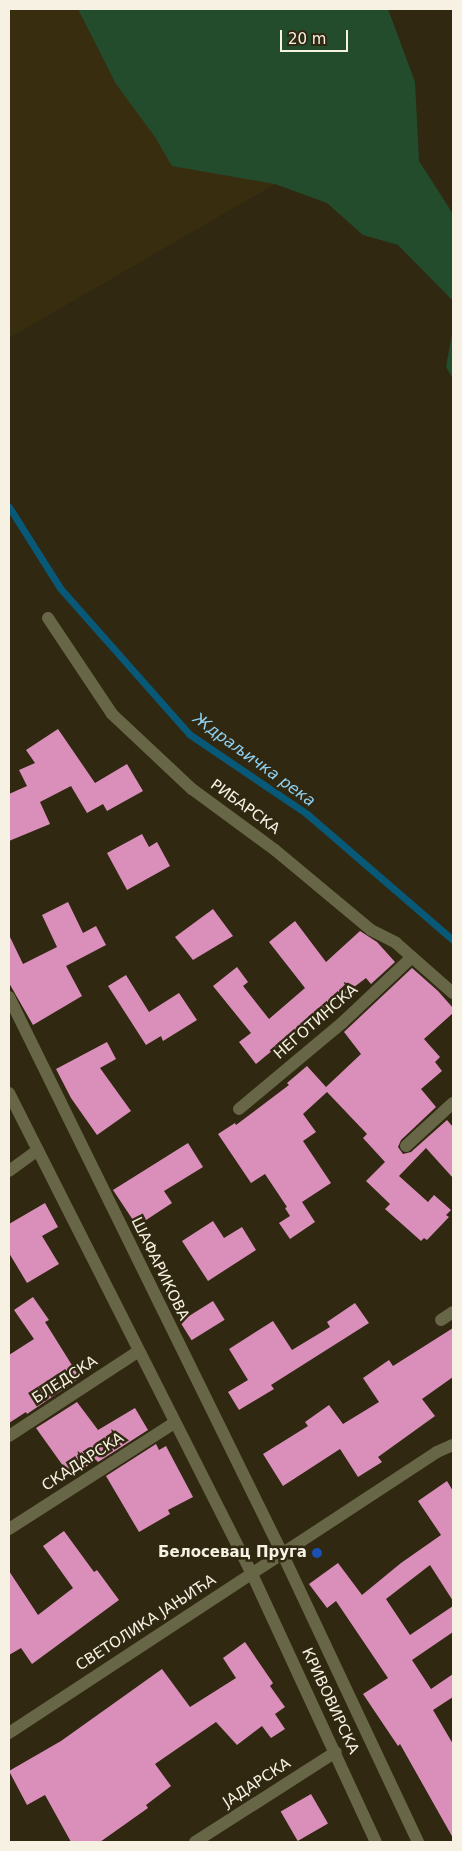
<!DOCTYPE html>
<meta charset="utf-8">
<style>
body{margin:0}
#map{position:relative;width:462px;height:1851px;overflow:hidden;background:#302811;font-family:"DejaVu Sans",sans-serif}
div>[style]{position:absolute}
.built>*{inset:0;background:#382e0f}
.green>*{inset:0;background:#234c2d}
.stream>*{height:7px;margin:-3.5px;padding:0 3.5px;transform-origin:3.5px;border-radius:3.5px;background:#085978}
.building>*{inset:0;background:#da8fba;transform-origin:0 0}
.minor>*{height:12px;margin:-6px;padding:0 6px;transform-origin:6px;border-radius:6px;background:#676646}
.dots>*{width:14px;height:14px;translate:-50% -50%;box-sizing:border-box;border:2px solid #302811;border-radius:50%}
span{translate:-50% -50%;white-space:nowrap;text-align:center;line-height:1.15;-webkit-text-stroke:5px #302811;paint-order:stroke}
.street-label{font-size:15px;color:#f6f1e3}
.poi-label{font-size:15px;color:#f6f1e3;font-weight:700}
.right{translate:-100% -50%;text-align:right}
.water-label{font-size:16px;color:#8fd1f3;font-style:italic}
.frame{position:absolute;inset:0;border:10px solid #f6f1e3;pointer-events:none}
.scale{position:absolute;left:280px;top:30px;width:68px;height:22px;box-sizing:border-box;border:2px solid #f6f1e3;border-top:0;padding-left:6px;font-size:15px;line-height:18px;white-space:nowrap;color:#f6f1e3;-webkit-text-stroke:4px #302811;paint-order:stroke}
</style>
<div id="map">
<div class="built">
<i style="clip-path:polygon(9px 9px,202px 9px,275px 184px,9px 338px)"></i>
</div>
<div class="green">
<i style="clip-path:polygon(78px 9px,388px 9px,415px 82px,419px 161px,453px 214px,453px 301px,398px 245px,363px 235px,327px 203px,275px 184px,172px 166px,155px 137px,116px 84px)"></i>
<i style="clip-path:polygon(453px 328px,453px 379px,446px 367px)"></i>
</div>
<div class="stream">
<i style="left:9px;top:507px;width:96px;rotate:57.8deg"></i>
<i style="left:60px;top:588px;width:195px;rotate:48.5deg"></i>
<i style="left:189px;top:734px;width:143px;rotate:34.1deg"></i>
<i style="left:307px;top:814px;width:193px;rotate:40.8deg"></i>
</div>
<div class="building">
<i style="clip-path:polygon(58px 729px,95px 783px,127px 764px,143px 791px,107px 811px,103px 804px,87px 813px,71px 786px,40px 802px,50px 824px,9px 841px,9px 794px,27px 786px,19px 770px,35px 763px,26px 750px)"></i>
<i style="clip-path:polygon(142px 834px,149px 847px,157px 842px,170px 866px,127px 890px,107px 853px)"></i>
<i style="clip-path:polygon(68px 902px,83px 933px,96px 926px,106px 945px,66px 966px,82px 996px,33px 1025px,9px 983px,9px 935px,23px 964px,57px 947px,42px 915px)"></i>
<i style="clip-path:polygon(213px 909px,233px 936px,193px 960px,175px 937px)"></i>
<i style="clip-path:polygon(295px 921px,326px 962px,360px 931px,377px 942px,395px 962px,371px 984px,366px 978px,325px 1009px,324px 1008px,256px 1064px,239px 1042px,251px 1033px,213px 986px,237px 967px,248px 982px,243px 986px,269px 1019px,305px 988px,269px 942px)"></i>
<i style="clip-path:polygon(412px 968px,438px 991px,453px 1008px,453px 1013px,424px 1039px,440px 1057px,435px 1062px,442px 1071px,421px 1089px,436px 1107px,401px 1140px,398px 1147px,403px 1154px,411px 1152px,447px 1120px,453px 1127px,453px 1178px,426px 1148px,399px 1176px,428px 1202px,434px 1195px,451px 1210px,446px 1215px,449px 1217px,427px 1240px,424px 1238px,421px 1241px,385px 1209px,390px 1204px,366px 1181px,385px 1162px,363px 1138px,367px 1134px,327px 1092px,303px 1114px,316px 1132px,303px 1141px,331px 1183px,302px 1202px,315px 1222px,290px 1239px,279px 1223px,290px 1216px,285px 1208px,287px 1207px,265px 1174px,251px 1183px,218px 1134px,235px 1123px,236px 1125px,289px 1085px,287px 1083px,307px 1066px,326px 1087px,361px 1054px,344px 1032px)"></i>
<i style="clip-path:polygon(126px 975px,149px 1012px,179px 993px,197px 1020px,163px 1041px,161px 1036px,146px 1045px,108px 986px)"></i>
<i style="clip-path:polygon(107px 1042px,116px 1059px,100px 1068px,131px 1111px,97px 1135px,71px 1098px,56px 1069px)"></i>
<i style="clip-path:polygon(188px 1143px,203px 1167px,164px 1191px,172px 1203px,137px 1226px,113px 1190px)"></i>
<i style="clip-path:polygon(45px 1203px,58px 1227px,42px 1236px,59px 1264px,27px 1283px,9px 1253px,9px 1224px)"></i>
<i style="clip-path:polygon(213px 1221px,224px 1238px,242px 1227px,256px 1250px,208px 1281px,182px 1241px)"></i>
<i style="clip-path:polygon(33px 1297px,49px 1320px,45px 1322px,80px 1378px,27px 1414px,26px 1412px,9px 1423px,9px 1355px,34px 1339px,14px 1310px)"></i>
<i style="left:213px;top:1301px;width:22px;height:39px;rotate:58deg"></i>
<i style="clip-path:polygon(355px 1303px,369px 1323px,271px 1385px,274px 1389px,239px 1410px,228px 1392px,248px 1380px,229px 1349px,273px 1321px,292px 1350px,330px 1327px,327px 1322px)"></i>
<i style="clip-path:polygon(453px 1328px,453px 1377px,422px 1399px,435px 1416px,378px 1457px,382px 1462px,358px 1477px,340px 1449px,283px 1486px,263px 1454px,308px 1426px,305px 1422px,329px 1405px,343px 1424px,379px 1402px,363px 1378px,389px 1360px,393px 1366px)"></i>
<i style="clip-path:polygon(77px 1402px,98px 1430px,135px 1408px,148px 1430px,98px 1462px,96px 1460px,71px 1477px,36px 1428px)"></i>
<i style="clip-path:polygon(156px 1444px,159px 1450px,166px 1446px,193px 1497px,168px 1510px,170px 1514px,139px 1532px,106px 1476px)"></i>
<i style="clip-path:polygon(447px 1481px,453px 1491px,453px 1601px,430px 1565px,386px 1599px,410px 1635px,453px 1606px,453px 1632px,412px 1660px,431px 1689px,453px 1674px,453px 1697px,433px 1710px,453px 1744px,453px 1838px,400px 1744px,398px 1746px,363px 1694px,388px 1678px,336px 1601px,327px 1608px,309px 1584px,338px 1563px,362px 1595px,401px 1563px,441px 1535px,418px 1501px)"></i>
<i style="clip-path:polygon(64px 1531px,94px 1572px,97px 1570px,119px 1600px,32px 1664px,21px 1648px,9px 1655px,9px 1571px,38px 1615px,73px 1588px,43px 1546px)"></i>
<i style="clip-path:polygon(245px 1642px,273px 1683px,270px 1686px,285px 1707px,275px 1714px,285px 1729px,271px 1738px,262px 1726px,237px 1745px,216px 1722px,155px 1764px,171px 1786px,146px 1805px,148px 1808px,100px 1842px,71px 1842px,45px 1795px,27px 1805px,9px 1771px,61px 1741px,162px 1669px,190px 1707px,236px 1678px,223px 1658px)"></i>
<i style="left:311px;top:1794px;width:34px;height:35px;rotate:60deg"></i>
</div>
<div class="minor">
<i style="left:48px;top:618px;width:115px;rotate:56.3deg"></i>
<i style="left:112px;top:714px;width:110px;rotate:43.2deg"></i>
<i style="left:192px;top:789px;width:103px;rotate:36.3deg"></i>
<i style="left:275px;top:850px;width:125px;rotate:39.8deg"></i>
<i style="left:371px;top:930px;width:28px;rotate:27deg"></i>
<i style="left:396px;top:943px;width:76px;rotate:41.3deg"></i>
<i style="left:9px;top:997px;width:622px;rotate:63.85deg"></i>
<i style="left:283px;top:1555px;width:317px;rotate:64.8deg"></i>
<i style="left:9px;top:1093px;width:539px;rotate:63.2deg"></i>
<i style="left:252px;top:1574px;width:295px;rotate:65.2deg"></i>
<i style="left:239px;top:1109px;width:134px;rotate:-39.9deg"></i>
<i style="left:342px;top:1023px;width:96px;rotate:-43.3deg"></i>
<i style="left:406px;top:1146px;width:64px;rotate:-42.5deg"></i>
<i style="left:9px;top:1171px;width:34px;rotate:-36deg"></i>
<i style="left:441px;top:1320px;width:14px;rotate:-34deg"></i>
<i style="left:9px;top:1436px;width:155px;rotate:-33.2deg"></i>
<i style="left:9px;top:1529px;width:196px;rotate:-32.7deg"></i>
<i style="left:9px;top:1733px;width:512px;rotate:-33.29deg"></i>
<i style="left:437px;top:1452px;width:17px;rotate:-24deg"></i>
<i style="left:195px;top:1842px;width:167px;rotate:-32.6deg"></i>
</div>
<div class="dots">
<i style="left:317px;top:1553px;background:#1a4fb4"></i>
</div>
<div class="street-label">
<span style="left:245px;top:807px;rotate:36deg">РИБАРСКА</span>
<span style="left:316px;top:1022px;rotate:-41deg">НЕГОТИНСКА</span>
<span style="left:160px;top:1269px;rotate:64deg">ШАФАРИКОВА</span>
<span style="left:65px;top:1380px;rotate:-33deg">БЛЕДСКА</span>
<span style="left:83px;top:1462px;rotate:-33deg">СКАДАРСКА</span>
<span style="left:146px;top:1623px;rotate:-33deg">СВЕТОЛИКА ЈАЊИЋА</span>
<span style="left:330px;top:1701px;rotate:65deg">КРИВОВИРСКА</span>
<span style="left:257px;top:1783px;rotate:-33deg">ЈАДАРСКА</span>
</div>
<div class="poi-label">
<span class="right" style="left:307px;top:1553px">Белосевац Пруга</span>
</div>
<div class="water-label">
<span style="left:254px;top:760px;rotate:36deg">Ждраљичка река</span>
</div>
<div class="frame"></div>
<div class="scale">20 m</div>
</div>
